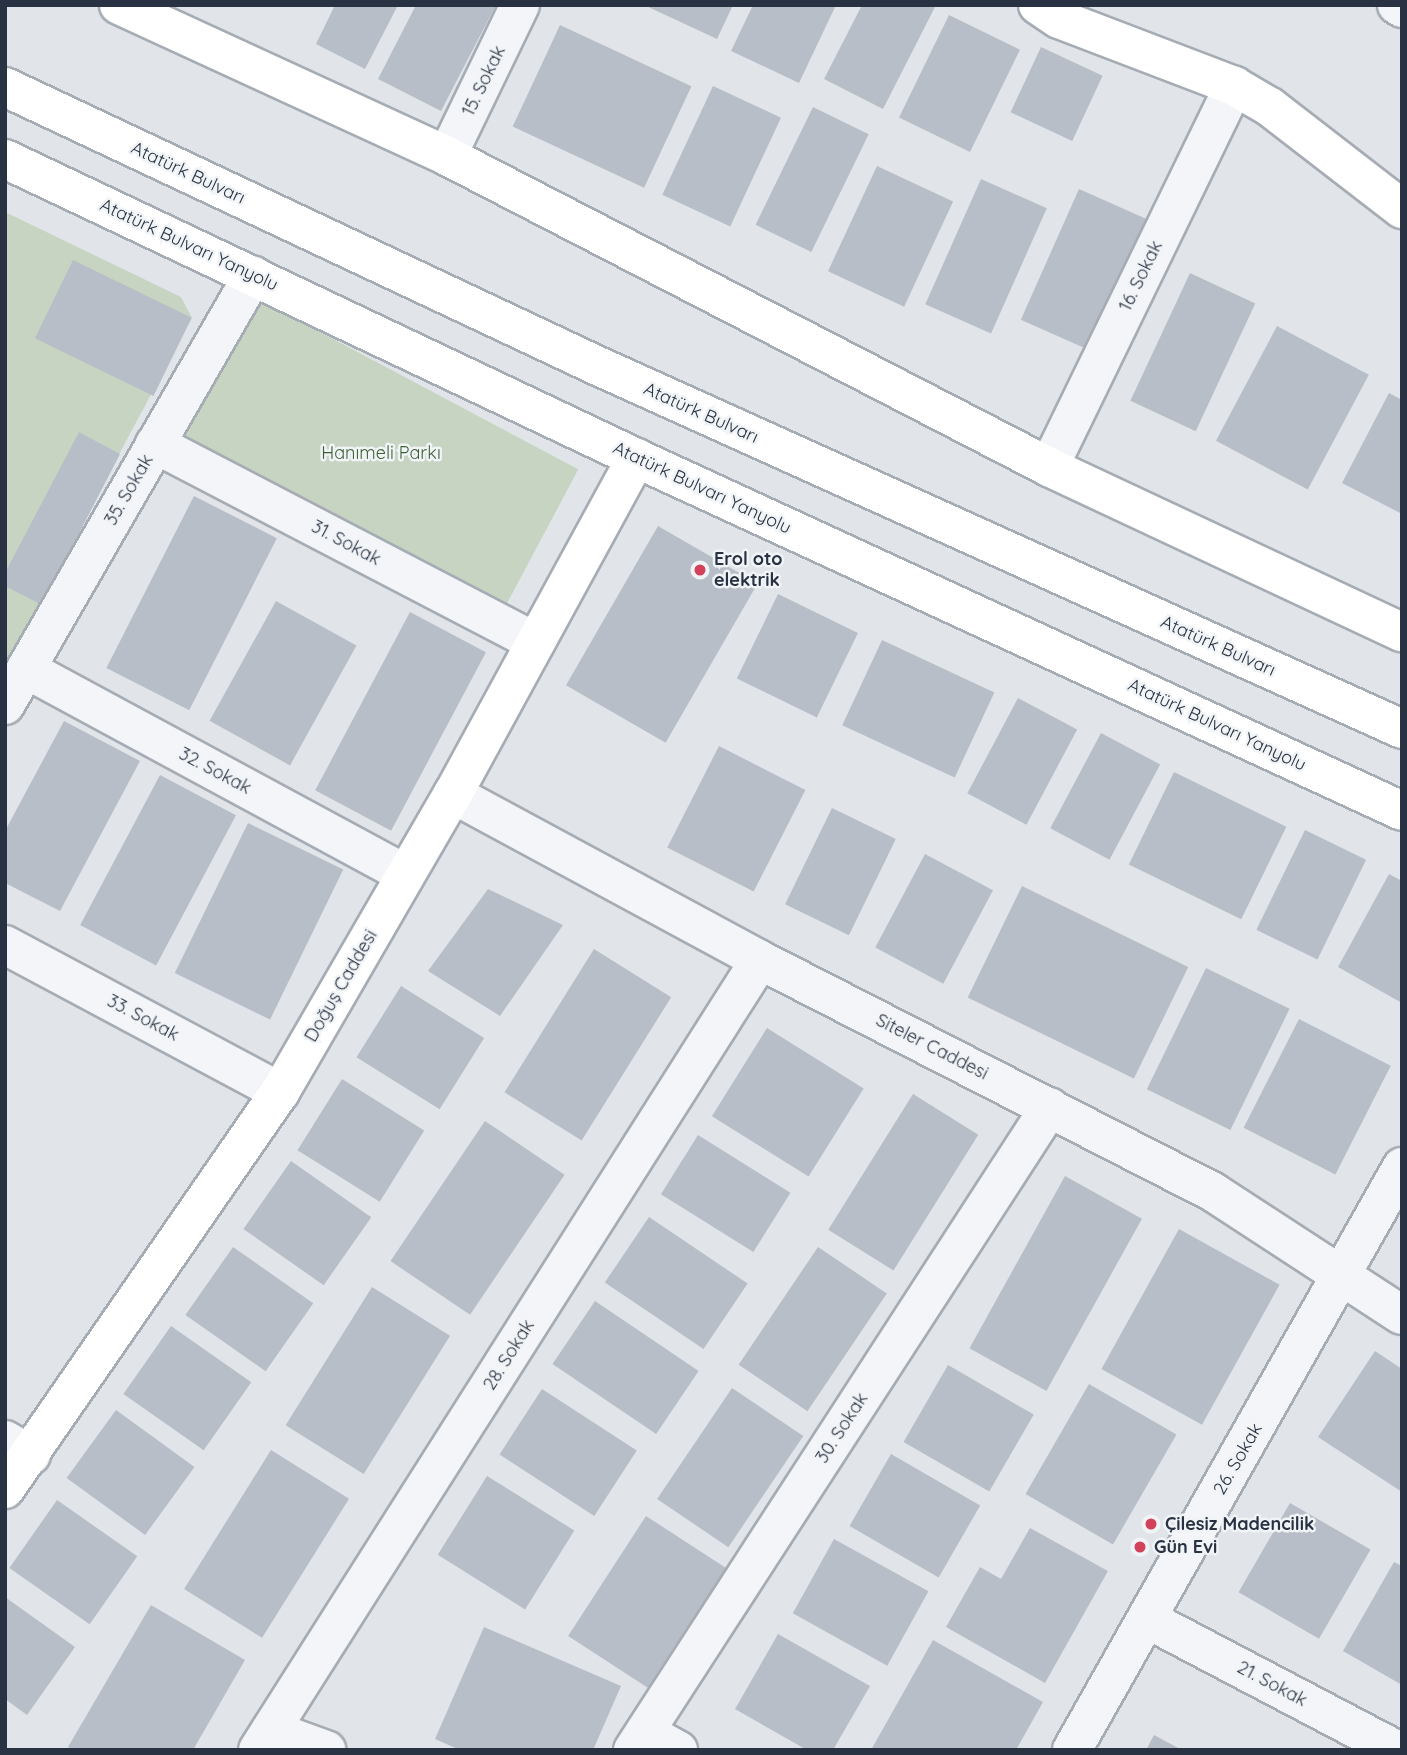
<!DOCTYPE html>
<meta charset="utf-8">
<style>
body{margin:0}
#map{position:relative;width:1407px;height:1755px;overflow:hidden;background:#e1e5ea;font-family:Quicksand,sans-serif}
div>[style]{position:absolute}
.green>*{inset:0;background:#c7d4c2;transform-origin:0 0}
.building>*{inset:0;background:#b8bec7;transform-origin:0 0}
.roads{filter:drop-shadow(2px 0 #a6acb4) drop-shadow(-2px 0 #a6acb4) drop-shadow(0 2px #a6acb4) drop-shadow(0 -2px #a6acb4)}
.minor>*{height:38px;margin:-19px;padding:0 19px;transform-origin:19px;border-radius:19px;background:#f4f5f8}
.major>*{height:38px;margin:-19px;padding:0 19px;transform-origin:19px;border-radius:19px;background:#fff}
.highway>*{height:38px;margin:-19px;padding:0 19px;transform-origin:19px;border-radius:19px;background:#fff}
.dots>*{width:19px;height:19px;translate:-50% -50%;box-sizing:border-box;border:4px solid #f1f4f7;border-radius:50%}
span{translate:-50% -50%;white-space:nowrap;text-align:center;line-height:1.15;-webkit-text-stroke:5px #f1f4f7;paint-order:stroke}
.street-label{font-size:18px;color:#293242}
.park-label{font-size:18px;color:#3e5f35}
.poi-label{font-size:18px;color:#293242;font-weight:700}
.left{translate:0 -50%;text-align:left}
.frame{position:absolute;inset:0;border:7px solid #293242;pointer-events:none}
</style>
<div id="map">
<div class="green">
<i style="clip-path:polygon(5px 212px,181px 297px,192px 318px,5px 667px)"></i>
<i style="left:256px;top:298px;width:365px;height:159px;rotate:28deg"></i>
</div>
<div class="building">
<i style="clip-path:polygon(335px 5px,398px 5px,365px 69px,316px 44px)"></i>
<i style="clip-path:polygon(416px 5px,496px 5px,441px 111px,378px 79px)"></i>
<i style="clip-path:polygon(644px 5px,733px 5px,717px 39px)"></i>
<i style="clip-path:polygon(753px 5px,836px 5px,799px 83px,731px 51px)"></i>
<i style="clip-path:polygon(862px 5px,936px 5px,883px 109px,824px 79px)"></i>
<i style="left:949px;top:15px;width:79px;height:114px;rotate:26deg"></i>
<i style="left:560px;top:25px;width:145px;height:112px;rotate:25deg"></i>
<i style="left:1041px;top:47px;width:68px;height:72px;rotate:25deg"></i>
<i style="left:713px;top:86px;width:75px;height:120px;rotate:25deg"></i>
<i style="left:813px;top:107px;width:62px;height:131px;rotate:26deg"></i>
<i style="left:877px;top:166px;width:84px;height:116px;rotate:25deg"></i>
<i style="left:981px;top:179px;width:72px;height:137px;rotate:24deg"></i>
<i style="left:1079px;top:189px;width:77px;height:143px;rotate:24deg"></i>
<i style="left:73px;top:260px;width:132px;height:87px;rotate:26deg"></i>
<i style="left:1190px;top:273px;width:72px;height:141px;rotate:25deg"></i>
<i style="left:1277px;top:326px;width:104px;height:130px;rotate:28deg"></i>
<i style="clip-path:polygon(1389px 393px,1402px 400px,1402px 514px,1342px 483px)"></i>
<i style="clip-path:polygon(79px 432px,120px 454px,42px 605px,5px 586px,5px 573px)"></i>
<i style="left:194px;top:496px;width:93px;height:193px;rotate:27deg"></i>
<i style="left:658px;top:526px;width:115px;height:184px;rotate:30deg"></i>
<i style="left:778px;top:594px;width:89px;height:94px;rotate:26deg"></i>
<i style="left:276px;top:601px;width:92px;height:137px;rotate:29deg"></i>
<i style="left:410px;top:612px;width:86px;height:202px;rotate:28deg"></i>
<i style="left:882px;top:640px;width:124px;height:94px;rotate:25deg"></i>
<i style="left:1018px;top:698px;width:67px;height:108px;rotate:28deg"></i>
<i style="clip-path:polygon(64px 721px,140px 761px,60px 911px,5px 883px,5px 831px)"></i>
<i style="left:1101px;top:733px;width:67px;height:108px;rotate:28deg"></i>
<i style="left:719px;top:746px;width:97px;height:114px;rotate:27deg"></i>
<i style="left:1174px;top:772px;width:125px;height:103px;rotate:26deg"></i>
<i style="left:160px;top:775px;width:86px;height:170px;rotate:28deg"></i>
<i style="left:832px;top:808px;width:71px;height:107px;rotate:26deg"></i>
<i style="left:248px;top:823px;width:106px;height:167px;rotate:26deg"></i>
<i style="left:1305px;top:830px;width:68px;height:111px;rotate:26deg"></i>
<i style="left:925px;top:854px;width:77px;height:106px;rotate:28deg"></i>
<i style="clip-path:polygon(1389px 874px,1402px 881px,1402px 1003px,1338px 967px)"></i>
<i style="left:1022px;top:886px;width:185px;height:124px;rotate:26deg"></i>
<i style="clip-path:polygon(488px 889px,563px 925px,500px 1016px,428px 971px)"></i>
<i style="left:594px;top:949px;width:91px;height:169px;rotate:32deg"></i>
<i style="left:1206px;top:968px;width:93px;height:135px;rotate:26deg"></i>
<i style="left:401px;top:986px;width:98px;height:84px;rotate:32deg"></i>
<i style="left:1299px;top:1019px;width:103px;height:122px;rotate:27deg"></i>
<i style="left:767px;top:1028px;width:114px;height:104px;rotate:32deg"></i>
<i style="left:342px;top:1079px;width:97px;height:84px;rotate:32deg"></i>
<i style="left:913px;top:1094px;width:77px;height:160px;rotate:32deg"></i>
<i style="left:485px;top:1121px;width:96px;height:169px;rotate:34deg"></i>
<i style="left:698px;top:1135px;width:109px;height:70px;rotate:32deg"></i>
<i style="left:291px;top:1161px;width:98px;height:83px;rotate:35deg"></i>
<i style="left:1065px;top:1176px;width:88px;height:197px;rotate:29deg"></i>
<i style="left:649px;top:1217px;width:119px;height:79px;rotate:34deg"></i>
<i style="left:1179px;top:1229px;width:115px;height:160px;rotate:29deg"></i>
<i style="left:233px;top:1247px;width:98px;height:83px;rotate:35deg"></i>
<i style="left:818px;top:1247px;width:83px;height:142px;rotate:34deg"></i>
<i style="left:372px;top:1287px;width:92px;height:163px;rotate:32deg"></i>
<i style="left:595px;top:1301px;width:125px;height:76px;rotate:34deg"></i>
<i style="left:171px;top:1326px;width:98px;height:83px;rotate:35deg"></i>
<i style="clip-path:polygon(1375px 1351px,1402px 1369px,1402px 1492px,1318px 1437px)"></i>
<i style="left:948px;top:1365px;width:99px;height:89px;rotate:30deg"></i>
<i style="left:1089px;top:1384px;width:101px;height:127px;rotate:30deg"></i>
<i style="left:732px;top:1388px;width:86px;height:134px;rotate:34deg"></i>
<i style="left:542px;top:1389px;width:113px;height:78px;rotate:33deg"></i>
<i style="left:116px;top:1410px;width:97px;height:84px;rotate:36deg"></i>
<i style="left:271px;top:1450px;width:92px;height:164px;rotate:32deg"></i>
<i style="left:891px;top:1454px;width:103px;height:83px;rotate:30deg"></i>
<i style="left:487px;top:1476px;width:103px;height:93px;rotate:32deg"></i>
<i style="left:57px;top:1500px;width:98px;height:83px;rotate:35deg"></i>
<i style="left:1290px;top:1503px;width:93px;height:103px;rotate:30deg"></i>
<i style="left:646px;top:1516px;width:95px;height:143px;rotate:33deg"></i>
<i style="clip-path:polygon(1030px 1528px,1108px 1571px,1045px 1683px,946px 1627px,980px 1567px,1001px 1579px)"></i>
<i style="left:834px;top:1539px;width:108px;height:85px;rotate:29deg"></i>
<i style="clip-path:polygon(1394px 1562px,1402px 1566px,1402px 1685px,1343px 1651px)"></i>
<i style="clip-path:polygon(5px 1597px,75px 1647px,27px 1715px,5px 1699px)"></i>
<i style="clip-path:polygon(151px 1605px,245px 1660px,193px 1750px,73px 1750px,68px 1747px)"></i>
<i style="clip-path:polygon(484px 1627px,621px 1686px,593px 1750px,460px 1750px,435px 1739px)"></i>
<i style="clip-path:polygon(778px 1634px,870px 1686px,833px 1750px,807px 1750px,735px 1709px)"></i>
<i style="clip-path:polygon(933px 1640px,1043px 1702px,1016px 1750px,871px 1750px)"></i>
<i style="clip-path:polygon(1154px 1735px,1182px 1750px,1146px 1750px)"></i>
</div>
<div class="roads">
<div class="minor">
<i style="left:1397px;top:5px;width:6px;rotate:31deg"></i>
<i style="left:447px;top:156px;width:168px;rotate:-64.2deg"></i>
<i style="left:155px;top:444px;width:429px;rotate:27.5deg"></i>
<i style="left:1049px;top:467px;width:424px;rotate:-64.1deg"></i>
<i style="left:26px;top:669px;width:431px;rotate:28.4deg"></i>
<i style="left:5px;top:705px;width:496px;rotate:-60deg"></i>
<i style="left:453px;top:794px;width:349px;rotate:28.4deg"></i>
<i style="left:760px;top:960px;width:509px;rotate:27.12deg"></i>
<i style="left:1213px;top:1192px;width:225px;rotate:33.1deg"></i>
<i style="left:5px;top:945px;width:312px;rotate:28.1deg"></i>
<i style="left:5px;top:1440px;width:30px;rotate:30deg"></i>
<i style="left:1147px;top:1619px;width:281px;rotate:27.7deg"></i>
<i style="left:271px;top:1730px;width:59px;rotate:20deg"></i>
<i style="left:645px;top:1732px;width:38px;rotate:29deg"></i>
<i style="left:258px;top:1750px;width:936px;rotate:-57.57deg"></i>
<i style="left:633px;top:1750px;width:766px;rotate:-57.04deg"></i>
<i style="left:1072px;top:1750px;width:670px;rotate:-60.49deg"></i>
</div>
<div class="major">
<i style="left:1038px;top:5px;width:25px;rotate:34deg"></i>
<i style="left:1059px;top:19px;width:187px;rotate:20.9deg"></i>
<i style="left:1234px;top:86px;width:42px;rotate:30.3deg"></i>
<i style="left:1270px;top:107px;width:167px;rotate:37.7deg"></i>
<i style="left:5px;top:159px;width:698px;rotate:25.35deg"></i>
<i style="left:636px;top:458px;width:843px;rotate:24.74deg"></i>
<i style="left:5px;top:1489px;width:483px;rotate:-55.3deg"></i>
<i style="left:280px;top:1092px;width:345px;rotate:-59.9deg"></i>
<i style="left:453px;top:794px;width:383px;rotate:-61.4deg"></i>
</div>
<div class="highway">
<i style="left:119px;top:5px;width:361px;rotate:24.7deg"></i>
<i style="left:447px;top:156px;width:678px;rotate:27.32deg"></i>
<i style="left:1049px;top:467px;width:390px;rotate:25.1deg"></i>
<i style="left:5px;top:87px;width:655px;rotate:25.2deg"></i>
<i style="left:598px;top:366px;width:882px;rotate:24.3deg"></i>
</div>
</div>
<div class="dots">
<i style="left:700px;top:570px;background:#d3425b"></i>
<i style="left:1151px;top:1524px;background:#d3425b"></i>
<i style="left:1140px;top:1547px;background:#d3425b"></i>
</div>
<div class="street-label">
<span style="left:484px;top:81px;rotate:-64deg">15. Sokak</span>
<span style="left:188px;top:173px;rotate:25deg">Atatürk Bulvarı</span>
<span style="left:189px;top:245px;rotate:25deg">Atatürk Bulvarı Yanyolu</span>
<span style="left:1141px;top:276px;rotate:-64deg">16. Sokak</span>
<span style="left:701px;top:413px;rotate:24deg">Atatürk Bulvarı</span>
<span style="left:702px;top:488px;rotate:25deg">Atatürk Bulvarı Yanyolu</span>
<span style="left:129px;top:490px;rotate:-60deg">35. Sokak</span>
<span style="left:346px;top:543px;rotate:28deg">31. Sokak</span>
<span style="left:1218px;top:646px;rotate:24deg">Atatürk Bulvarı</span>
<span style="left:1217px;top:725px;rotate:25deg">Atatürk Bulvarı Yanyolu</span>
<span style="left:215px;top:771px;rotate:28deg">32. Sokak</span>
<span style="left:341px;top:986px;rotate:-60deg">Doğuş Caddesi</span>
<span style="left:143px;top:1018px;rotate:28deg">33. Sokak</span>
<span style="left:932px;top:1047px;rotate:27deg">Siteler Caddesi</span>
<span style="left:509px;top:1355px;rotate:-58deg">28. Sokak</span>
<span style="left:842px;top:1428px;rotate:-57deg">30. Sokak</span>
<span style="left:1238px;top:1459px;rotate:-60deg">26. Sokak</span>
<span style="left:1272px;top:1684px;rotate:28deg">21. Sokak</span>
</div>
<div class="park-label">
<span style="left:381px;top:453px">Hanımeli Parkı</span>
</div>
<div class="poi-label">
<span class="left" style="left:714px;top:570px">Erol oto<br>elektrik</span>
<span class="left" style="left:1165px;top:1524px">Çilesiz Madencilik</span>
<span class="left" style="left:1154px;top:1547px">Gün Evi</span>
</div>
<div class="frame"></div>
</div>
